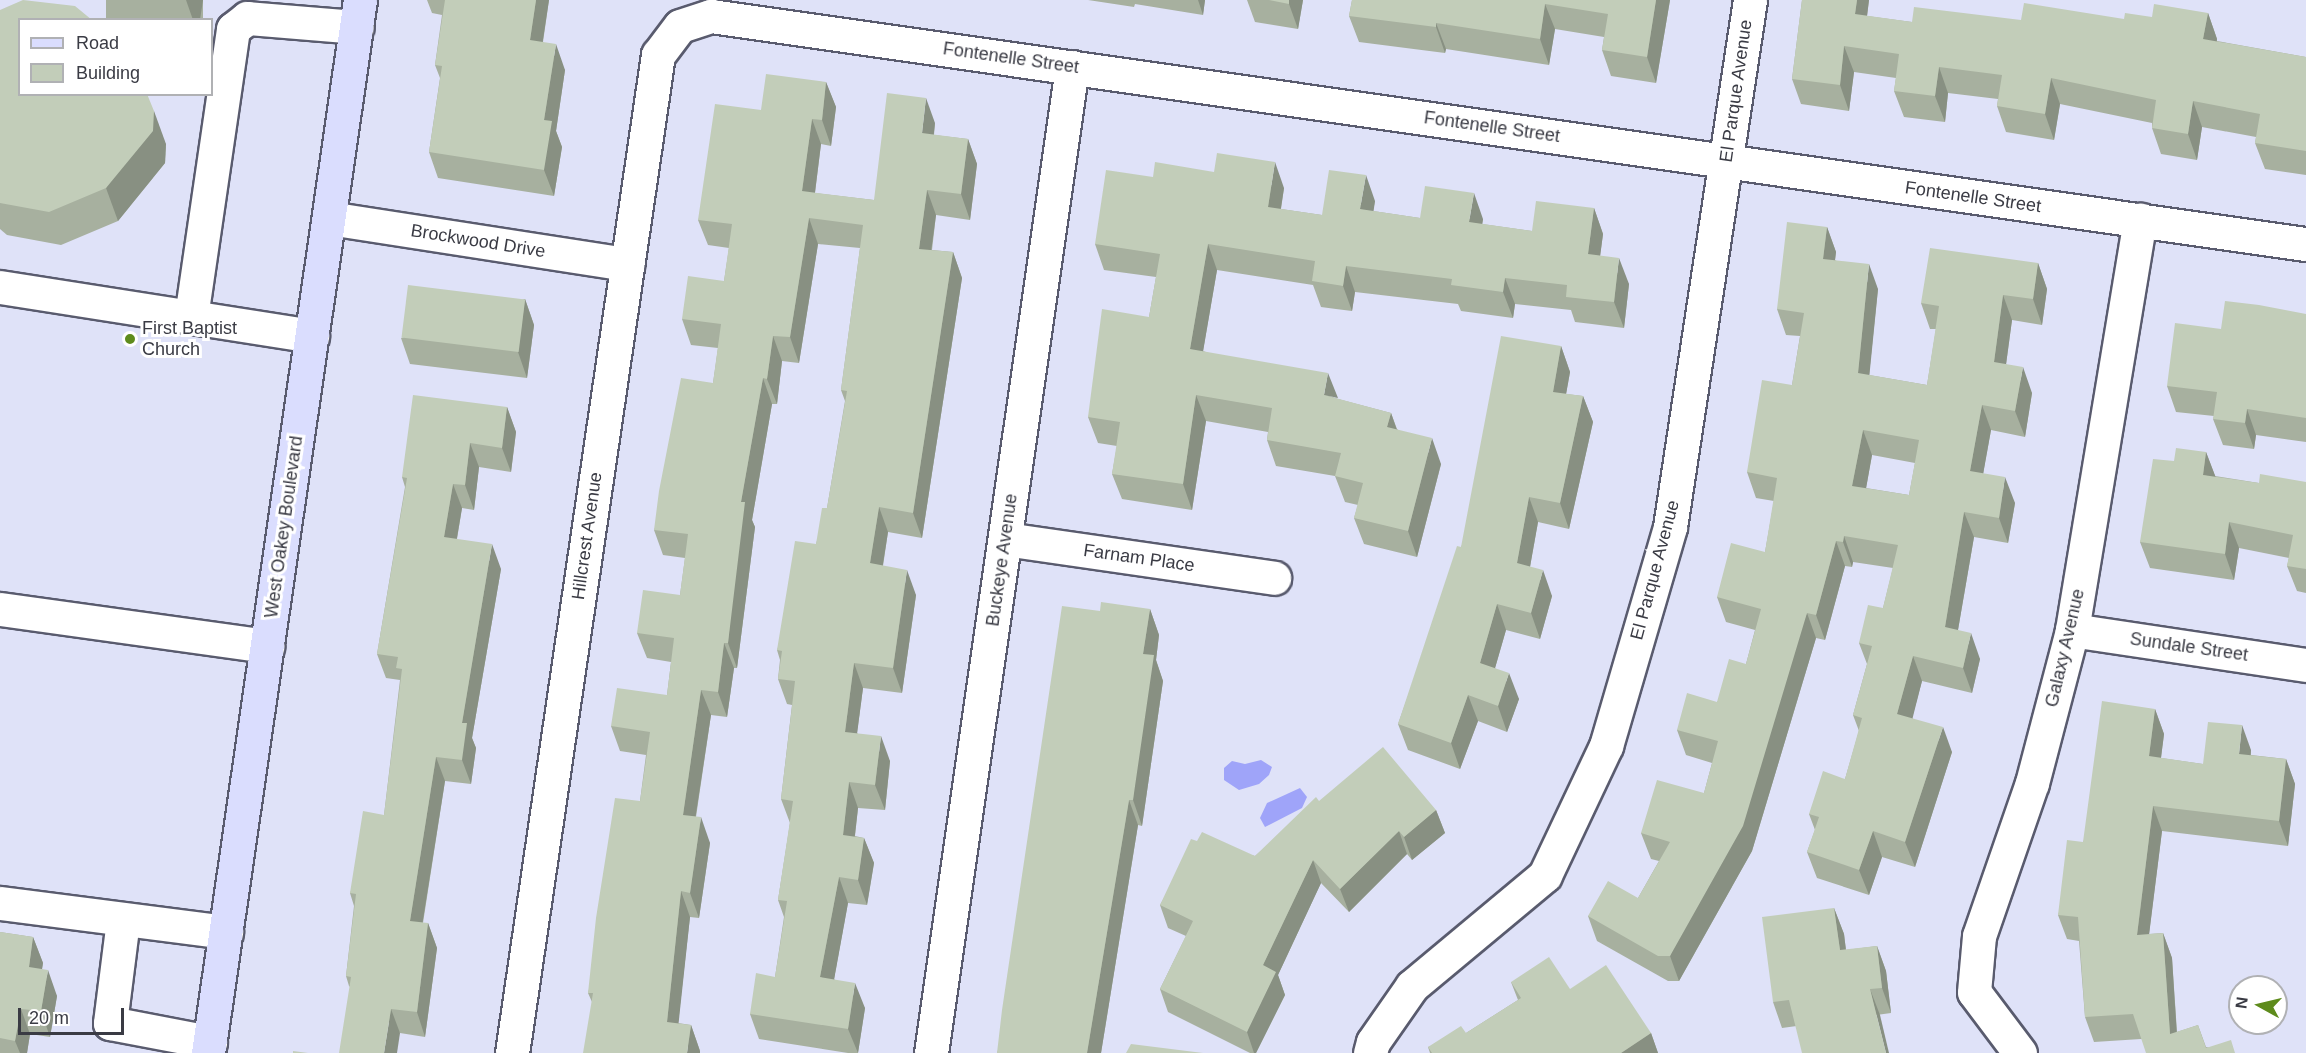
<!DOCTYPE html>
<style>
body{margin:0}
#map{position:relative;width:2306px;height:1053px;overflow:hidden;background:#dfe2f8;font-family:Arial,sans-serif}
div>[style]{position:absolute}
.water>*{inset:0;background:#9fa4f9}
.roads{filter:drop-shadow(2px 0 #595b6e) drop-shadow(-2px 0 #595b6e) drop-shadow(0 2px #595b6e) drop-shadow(0 -2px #595b6e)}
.minor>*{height:33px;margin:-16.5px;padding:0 16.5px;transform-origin:16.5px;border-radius:16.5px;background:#fff}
.major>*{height:33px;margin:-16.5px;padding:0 16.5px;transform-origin:16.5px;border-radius:16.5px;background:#daddfe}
.wall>*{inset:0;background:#a7b09f;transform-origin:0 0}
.shaded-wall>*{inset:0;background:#889082}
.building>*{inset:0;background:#c2cdb9;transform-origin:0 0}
.dots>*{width:16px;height:16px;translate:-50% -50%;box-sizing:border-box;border:3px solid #fff;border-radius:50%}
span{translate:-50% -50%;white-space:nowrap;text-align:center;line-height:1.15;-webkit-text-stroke:6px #fff;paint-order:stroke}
.street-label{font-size:18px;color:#3a3b44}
.poi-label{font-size:18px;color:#3a3b44}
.left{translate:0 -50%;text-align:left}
.legend{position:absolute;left:18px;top:18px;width:195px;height:78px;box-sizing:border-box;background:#fff;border:2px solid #b0b1b4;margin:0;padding:8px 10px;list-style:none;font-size:18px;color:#3a3b44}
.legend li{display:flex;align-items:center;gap:12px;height:30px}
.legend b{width:30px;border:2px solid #b0b1b4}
.north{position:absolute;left:2228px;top:975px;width:60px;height:60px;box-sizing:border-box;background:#fff;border:2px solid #b0b1b4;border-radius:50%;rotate:278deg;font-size:16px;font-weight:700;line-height:24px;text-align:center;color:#3a3b44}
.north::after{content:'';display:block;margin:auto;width:21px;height:27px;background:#5e8b1c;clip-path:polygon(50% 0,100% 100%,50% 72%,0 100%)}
.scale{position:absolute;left:18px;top:1008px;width:106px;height:27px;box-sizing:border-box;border:3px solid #3a3b44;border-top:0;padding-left:8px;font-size:18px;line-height:21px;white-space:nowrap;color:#3a3b44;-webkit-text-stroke:4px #fff;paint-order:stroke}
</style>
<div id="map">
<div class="water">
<i style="clip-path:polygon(1261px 760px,1272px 767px,1269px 775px,1259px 784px,1239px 790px,1224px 780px,1224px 768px,1232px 761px,1245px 764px)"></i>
<i style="clip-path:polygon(1300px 788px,1307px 797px,1302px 808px,1265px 827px,1260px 818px,1267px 803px)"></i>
</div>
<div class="roads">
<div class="minor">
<i style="left:329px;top:218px;width:302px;rotate:8.8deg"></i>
<i style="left:0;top:287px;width:316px;rotate:8.9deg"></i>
<i style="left:191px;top:317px;width:291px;rotate:-81.7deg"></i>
<i style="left:233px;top:29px;width:18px;rotate:-38deg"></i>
<i style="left:247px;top:18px;width:110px;rotate:4.7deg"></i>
<i style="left:1005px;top:539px;width:272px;rotate:8.2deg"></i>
<i style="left:0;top:609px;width:270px;rotate:7.9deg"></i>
<i style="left:2072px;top:630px;width:237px;rotate:8.5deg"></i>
<i style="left:0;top:903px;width:228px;rotate:7.3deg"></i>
<i style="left:123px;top:920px;width:104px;rotate:97.2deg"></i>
<i style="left:110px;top:1023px;width:102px;rotate:10.8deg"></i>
<i style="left:512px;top:1053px;width:1009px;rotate:-81.68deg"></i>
<i style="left:658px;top:55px;width:36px;rotate:-53deg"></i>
<i style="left:680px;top:26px;width:33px;rotate:-18deg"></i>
<i style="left:711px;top:16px;width:1611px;rotate:8.14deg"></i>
<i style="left:931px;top:1053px;width:996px;rotate:-81.86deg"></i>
<i style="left:1370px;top:1053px;width:11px;rotate:-75deg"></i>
<i style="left:1373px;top:1042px;width:68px;rotate:-55.1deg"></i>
<i style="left:1412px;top:986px;width:173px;rotate:-39.8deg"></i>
<i style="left:1545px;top:875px;width:143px;rotate:-64.7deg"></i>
<i style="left:1606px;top:746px;width:228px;rotate:-73.7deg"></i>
<i style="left:1670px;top:527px;width:533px;rotate:-81.37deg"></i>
<i style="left:2020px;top:1053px;width:76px;rotate:-127deg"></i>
<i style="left:1974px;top:992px;width:56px;rotate:-84.9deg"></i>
<i style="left:1979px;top:936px;width:162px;rotate:-70.9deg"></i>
<i style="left:2032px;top:783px;width:158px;rotate:-75.3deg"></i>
<i style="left:2072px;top:630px;width:416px;rotate:-80.6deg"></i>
</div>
<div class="major">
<i style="left:208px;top:1053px;width:1064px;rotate:-81.79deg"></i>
</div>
</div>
<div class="wall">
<i style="left:106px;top:0;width:97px;height:22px"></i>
<i style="clip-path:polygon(427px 0,549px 0,543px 42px,565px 70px,556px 131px,562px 147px,554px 196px,438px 178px,429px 152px,440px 78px,435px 65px,442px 15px,432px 13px)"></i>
<i style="clip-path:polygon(1088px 0,1205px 0,1203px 15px,1135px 4px,1134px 7px)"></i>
<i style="clip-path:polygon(1247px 0,1303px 0,1298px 29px,1255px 22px)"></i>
<i style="clip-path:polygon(1352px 0,1670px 0,1656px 83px,1611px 76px,1602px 50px,1604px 37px,1555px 29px,1549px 65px,1446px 49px,1445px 53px,1359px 42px,1349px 16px)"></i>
<i style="clip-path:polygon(1802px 0,1869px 0,1867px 16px,1912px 22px,2021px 20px,2124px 19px,2208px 13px,2217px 39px,2217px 41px,2306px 57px,2306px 175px,2265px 169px,2255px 143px,2256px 137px,2202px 127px,2197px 160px,2161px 154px,2152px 128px,2152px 123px,2060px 104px,2054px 140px,2006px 132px,1997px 106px,1998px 99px,1948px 93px,1945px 122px,1904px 117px,1894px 91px,1896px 78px,1854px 72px,1849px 111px,1801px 104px,1792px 79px)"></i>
<i style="clip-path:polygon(0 10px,166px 144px,165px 163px,118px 221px,61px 245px,7px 235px,0 229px)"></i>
<i style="clip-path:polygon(826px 82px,836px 107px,831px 146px,821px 144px,815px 193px,874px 200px,935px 123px,934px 135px,968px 139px,977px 164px,970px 220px,936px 215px,932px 250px,953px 252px,962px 278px,922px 538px,888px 532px,883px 566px,916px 595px,902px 693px,863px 688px,857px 733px,890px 761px,885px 810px,858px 808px,855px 836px,864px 838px,874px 863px,867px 905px,848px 903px,834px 979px,865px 1008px,858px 1053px,848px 1053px,759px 1039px,750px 1014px,775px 977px,784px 917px,778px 900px,790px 823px,781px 799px,792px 705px,787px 704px,778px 679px,780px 660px,777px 650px,816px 544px,827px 508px,845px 401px,841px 390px,860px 248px,818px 244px,799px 363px,782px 361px,777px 404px,772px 404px,752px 520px,755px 527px,737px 668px,734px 668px,727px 717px,711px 715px,696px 817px,710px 843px,699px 918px,690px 917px,678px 1023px,691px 1025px,700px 1051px,592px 1002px,588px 993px,640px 801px,646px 755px,620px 751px,611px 726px,667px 695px,671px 662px,647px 658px,637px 633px,680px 595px,685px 558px,663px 555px,654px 530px,713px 383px,718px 348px,691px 345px,682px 319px,724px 281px,729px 248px,708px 245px,698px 220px,761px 110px)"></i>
<i style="clip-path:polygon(1214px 172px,1284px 188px,1281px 209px,1322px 215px,1375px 201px,1373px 211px,1420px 218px,1483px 219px,1482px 224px,1532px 231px,1594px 208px,1603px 234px,1600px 256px,1629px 284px,1624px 328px,1575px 322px,1571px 310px,1515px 304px,1513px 318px,1461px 311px,1458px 304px,1355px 292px,1352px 311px,1321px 307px,1313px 285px,1217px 270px,1203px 351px,1338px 399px,1391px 413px,1397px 429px,1441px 464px,1417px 557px,1364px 544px,1354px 518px,1358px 505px,1345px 502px,1335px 476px,1276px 466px,1267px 440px,1268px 432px,1206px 421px,1192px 510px,1122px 499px,1112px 474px,1117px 446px,1098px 443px,1088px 417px,1149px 317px,1156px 277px,1104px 270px,1095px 244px,1153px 177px)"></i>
<i style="clip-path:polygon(evenodd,1827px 227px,1836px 252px,1835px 260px,1878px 289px,1869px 375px,1927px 385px,1936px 329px,1930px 329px,1921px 303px,2038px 263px,2047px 289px,2042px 325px,2012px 320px,2006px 364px,2032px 393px,2025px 437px,1991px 430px,1983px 474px,2015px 503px,2008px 543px,1974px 537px,1958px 630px,1980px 659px,1972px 693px,1922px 681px,1912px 718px,1952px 752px,1915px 867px,1882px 857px,1869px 895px,1817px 878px,1807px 852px,1815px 830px,1809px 814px,1845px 779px,1859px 731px,1853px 715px,1867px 664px,1859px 643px,1883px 608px,1893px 568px,1853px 562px,1852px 567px,1845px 566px,1825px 640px,1816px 638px,1752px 851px,1679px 981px,1668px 981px,1597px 941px,1588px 916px,1638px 898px,1659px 861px,1651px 859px,1641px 833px,1704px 793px,1712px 763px,1686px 755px,1677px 730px,1717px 702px,1746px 664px,1755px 630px,1726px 622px,1717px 597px,1765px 552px,1774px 501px,1756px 498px,1747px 472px,1792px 385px,1800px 336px,1786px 335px,1777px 309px,1827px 227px,1872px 455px,1915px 463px,1909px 495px,1866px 488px,1872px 455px)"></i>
<i style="clip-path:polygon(525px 299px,534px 325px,527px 378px,410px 364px,401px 338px)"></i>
<i style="clip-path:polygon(2306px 314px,2306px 442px,2256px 435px,2254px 449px,2223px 445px,2213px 419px,2214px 416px,2176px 412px,2167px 386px,2221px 329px)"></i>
<i style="clip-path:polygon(1561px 346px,1570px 372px,1566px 394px,1583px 396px,1593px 422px,1569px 529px,1538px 522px,1530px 567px,1552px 596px,1540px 639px,1506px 630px,1495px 668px,1519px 699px,1507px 732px,1478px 721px,1460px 769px,1408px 750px,1398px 724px,1461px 547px)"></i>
<i style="clip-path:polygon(507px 407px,516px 432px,511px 472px,479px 467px,474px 510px,462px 508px,457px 539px,501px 569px,472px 738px,476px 748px,471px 784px,445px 781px,423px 923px,428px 923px,437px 948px,425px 1037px,400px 1033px,349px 986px,346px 976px,354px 906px,350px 893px,384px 815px,400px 680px,386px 678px,377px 654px,405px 487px,402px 477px)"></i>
<i style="clip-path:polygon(2206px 452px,2215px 476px,2259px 483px,2306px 482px,2306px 593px,2297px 591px,2287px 566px,2289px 558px,2239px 548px,2234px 580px,2150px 568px,2140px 542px,2174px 461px)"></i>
<i style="clip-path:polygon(1150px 609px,1159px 635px,1156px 660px,1163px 681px,1142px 826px,1138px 825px,1101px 1053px,997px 1053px)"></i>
<i style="clip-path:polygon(2155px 709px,2164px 734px,2161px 758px,2203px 764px,2251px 750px,2251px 755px,2286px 759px,2295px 784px,2288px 846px,2162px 831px,2149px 934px,2163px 933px,2172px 958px,2177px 1032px,2198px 1025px,2206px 1047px,2236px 1053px,2141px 1039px,2094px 1042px,2085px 1017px,2079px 941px,2067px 939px,2058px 915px,2083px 842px)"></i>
<i style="clip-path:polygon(1319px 801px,1436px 810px,1445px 833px,1412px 860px,1407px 854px,1349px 912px,1321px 883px,1278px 975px,1285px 995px,1256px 1053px,1250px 1053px,1168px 1012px,1160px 989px,1186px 936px,1168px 928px,1160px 905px,1197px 841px,1255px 856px)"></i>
<i style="clip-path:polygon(1834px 908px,1844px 934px,1846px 950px,1877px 946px,1886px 971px,1891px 1013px,1782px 1028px,1773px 1002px)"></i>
<i style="clip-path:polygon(0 932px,33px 937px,43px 963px,42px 969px,57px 996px,50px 1037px,30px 1034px,27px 1053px,0 1053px)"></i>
<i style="clip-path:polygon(1511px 982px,1570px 989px,1651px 1033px,1658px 1053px,1430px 1053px,1428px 1047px,1466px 1033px,1518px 1000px)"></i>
</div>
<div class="shaded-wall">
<i style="clip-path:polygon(186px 0,203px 0,200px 20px,193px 20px)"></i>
<i style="clip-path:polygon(536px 0,549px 0,539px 66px,530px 40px)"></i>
<i style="clip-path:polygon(1198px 0,1205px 0,1203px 15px)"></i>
<i style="clip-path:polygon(1289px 0,1303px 0,1298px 29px,1289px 4px)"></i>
<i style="clip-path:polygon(1656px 0,1670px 0,1656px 83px,1647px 57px)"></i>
<i style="clip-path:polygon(1857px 0,1869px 0,1864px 40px,1855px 14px)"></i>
<i style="clip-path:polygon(1545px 4px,1555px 29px,1549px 65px,1540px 39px)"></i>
<i style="clip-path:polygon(2208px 13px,2217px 39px,2213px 64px,2203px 39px)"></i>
<i style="clip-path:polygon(1436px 23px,1446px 49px,1445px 53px,1436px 27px)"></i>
<i style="clip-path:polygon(556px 44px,565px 70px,556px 131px,562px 147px,554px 196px,544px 170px,544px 120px)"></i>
<i style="clip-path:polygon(1844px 46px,1854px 72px,1849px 111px,1840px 85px)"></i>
<i style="clip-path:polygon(1939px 67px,1948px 93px,1945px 122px,1935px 96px)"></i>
<i style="clip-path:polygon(2051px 78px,2060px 104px,2054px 140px,2045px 114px)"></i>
<i style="clip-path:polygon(826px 82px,836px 107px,831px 146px,822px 120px)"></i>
<i style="clip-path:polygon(926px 98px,935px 123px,931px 158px,922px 133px)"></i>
<i style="clip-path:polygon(2193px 101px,2202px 127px,2197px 160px,2188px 134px)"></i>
<i style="clip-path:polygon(154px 111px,166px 144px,165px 163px,118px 221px,106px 188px)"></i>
<i style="clip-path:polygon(812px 119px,821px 144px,812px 216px,802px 191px)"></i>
<i style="clip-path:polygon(968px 139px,977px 164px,970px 220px,961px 194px)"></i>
<i style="clip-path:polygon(1275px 162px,1284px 188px,1277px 233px,1268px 207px)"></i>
<i style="clip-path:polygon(1366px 175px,1375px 201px,1370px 235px,1360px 209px)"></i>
<i style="clip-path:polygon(927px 190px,936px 215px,928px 274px,919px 249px)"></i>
<i style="clip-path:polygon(1474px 193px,1483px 219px,1479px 248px,1469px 222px)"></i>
<i style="clip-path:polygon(1594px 208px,1603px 234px,1597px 280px,1588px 254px)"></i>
<i style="clip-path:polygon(809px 218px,818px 244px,799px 363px,790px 337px)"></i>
<i style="clip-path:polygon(1827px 227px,1836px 252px,1832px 284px,1823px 259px)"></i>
<i style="clip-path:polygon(1208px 244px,1217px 270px,1199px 375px,1190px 349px)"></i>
<i style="clip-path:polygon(953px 252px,962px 278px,922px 538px,913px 513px)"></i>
<i style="clip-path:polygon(1619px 258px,1629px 284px,1624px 328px,1614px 302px)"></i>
<i style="clip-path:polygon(2038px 263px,2047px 289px,2042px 325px,2033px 299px)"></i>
<i style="clip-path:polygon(1869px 264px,1878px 289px,1867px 399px,1858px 373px)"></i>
<i style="clip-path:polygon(1346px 266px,1355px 292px,1352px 311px,1343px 286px)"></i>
<i style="clip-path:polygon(1505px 278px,1515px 304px,1513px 318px,1503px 292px)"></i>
<i style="clip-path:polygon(2003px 295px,2012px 320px,2003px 387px,1994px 362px)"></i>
<i style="clip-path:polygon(525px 299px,534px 325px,527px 378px,518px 352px)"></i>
<i style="clip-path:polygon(773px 336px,782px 361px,777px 404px,767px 379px)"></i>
<i style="clip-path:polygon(1561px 346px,1570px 372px,1562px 417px,1553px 392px)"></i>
<i style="clip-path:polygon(2023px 367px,2032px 393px,2025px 437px,2015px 411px)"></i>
<i style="clip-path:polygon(1328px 373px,1338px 398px,1324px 395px)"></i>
<i style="clip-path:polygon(763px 378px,772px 404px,752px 520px,755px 527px,737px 668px,728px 643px,741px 502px)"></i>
<i style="clip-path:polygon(1196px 395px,1206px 421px,1192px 510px,1183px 484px)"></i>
<i style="clip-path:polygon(1583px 396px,1593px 422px,1569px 529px,1560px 503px)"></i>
<i style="clip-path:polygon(1982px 405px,1991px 430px,1979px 497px,1970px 471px)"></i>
<i style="clip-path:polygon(507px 407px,516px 432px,511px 472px,502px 448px)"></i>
<i style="clip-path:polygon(2247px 409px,2256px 435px,2254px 449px,2245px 423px)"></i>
<i style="clip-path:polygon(1391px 413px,1400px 439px,1387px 427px)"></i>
<i style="clip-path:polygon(1863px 430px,1872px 455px,1862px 511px,1852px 486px)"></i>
<i style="clip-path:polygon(1432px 438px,1441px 464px,1417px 557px,1408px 531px)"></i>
<i style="clip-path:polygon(470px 443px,479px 467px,474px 510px,465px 485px)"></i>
<i style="clip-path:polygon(2206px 452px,2216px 478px,2203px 475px)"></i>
<i style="clip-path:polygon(2005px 477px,2015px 503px,2008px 543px,1999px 518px)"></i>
<i style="clip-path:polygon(453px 484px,462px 508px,453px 561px,444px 537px)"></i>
<i style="clip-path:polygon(1529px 497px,1538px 522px,1526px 589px,1517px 563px)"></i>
<i style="clip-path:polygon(879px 507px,888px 532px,879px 589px,870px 563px)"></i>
<i style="clip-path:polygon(1964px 512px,1974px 537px,1954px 653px,1945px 627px)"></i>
<i style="clip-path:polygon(2229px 522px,2239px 548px,2234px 580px,2225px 554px)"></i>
<i style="clip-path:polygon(1844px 536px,1853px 562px,1852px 567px,1843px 542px)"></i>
<i style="clip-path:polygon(1836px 541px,1845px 566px,1825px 640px,1816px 615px)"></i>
<i style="clip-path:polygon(492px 544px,501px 569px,472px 738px,476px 748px,471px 784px,462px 760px,462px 723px)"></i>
<i style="clip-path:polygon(907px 570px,916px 595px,902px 693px,893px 668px)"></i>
<i style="clip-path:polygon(1543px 570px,1552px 596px,1540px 639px,1531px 613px)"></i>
<i style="clip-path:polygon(1497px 604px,1506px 630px,1489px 689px,1480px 663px)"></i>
<i style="clip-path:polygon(1150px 609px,1159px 635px,1156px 660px,1163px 681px,1142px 826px,1133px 800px,1143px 654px)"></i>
<i style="clip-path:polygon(1807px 613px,1816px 638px,1752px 851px,1679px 981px,1670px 956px)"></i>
<i style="clip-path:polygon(1971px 633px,1980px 659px,1972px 693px,1963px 668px)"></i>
<i style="clip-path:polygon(724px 643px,734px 668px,727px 717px,718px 692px)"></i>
<i style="clip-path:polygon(1913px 656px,1922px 681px,1907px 740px,1897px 714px)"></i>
<i style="clip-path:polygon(854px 663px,863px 688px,854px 757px,845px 732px)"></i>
<i style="clip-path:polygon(1509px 673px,1519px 699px,1507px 732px,1498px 706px)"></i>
<i style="clip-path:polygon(701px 690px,711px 715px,692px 840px,683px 815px)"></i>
<i style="clip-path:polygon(1468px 695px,1478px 721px,1460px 769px,1451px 743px)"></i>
<i style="clip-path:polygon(2155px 709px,2164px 734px,2158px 781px,2149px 756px)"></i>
<i style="clip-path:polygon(2242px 725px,2251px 750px,2248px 779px,2239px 754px)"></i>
<i style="clip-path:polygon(1943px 727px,1952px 752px,1915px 867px,1905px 842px)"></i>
<i style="clip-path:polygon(881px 736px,890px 761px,885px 810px,875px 785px)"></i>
<i style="clip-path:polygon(436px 757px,445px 781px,419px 945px,410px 921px)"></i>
<i style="clip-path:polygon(2286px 759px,2295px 784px,2288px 846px,2279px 821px)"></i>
<i style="clip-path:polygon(849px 782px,858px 808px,852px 860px,843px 835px)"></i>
<i style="clip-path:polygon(1129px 800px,1138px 825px,1101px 1053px,1087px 1053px)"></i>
<i style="clip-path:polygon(2153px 806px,2162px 831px,2146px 959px,2137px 935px)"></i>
<i style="clip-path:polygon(1436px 810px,1445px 833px,1412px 860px,1404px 837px)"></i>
<i style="clip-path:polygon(701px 817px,710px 843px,699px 918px,690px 893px)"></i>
<i style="clip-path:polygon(1399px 831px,1407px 854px,1349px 912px,1340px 889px)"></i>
<i style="clip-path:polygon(1873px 831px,1882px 857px,1869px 895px,1859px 870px)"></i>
<i style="clip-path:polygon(864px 838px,874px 863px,867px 905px,858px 880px)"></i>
<i style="clip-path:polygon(1313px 860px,1321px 883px,1278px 975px,1285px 995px,1256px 1053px,1254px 1053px,1247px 1032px,1263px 965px)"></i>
<i style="clip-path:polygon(839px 877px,848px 903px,830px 1002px,820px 977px)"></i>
<i style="clip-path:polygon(681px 891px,690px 917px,676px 1047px,667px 1022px)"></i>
<i style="clip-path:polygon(1834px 908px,1844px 934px,1849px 976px,1840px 950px)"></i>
<i style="clip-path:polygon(428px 923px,437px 948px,425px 1037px,417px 1012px)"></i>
<i style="clip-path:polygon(2163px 933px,2172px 958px,2178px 1053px,2170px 1034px)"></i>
<i style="clip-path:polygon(33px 937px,43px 963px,38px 993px,29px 967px)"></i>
<i style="clip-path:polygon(1877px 946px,1886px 971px,1891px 1013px,1882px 988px)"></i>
<i style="clip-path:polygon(48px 970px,57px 996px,50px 1037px,41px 1011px)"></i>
<i style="clip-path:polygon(855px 983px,865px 1008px,858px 1053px,848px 1029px)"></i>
<i style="clip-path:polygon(1870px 989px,1880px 1015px,1889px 1053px,1886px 1053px)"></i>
<i style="clip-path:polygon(21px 1009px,30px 1034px,27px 1053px,20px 1053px,15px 1041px)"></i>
<i style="clip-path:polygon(391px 1009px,400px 1033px,397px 1053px,384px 1053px)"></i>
<i style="clip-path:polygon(691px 1025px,700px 1051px,700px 1053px,687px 1053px)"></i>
<i style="clip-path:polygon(1651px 1033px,1658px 1053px,1621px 1053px)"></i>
</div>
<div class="building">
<i style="clip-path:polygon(23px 0,75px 6px,92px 20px,20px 20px,20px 94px,147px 94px,154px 111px,153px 131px,106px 188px,49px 212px,0 203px,0 10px)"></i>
<i style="clip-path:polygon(445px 0,536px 0,530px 40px,556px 44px,544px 120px,552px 121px,544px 170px,429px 152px,442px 66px,435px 65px)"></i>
<i style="clip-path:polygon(1269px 0,1289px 0,1289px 4px)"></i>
<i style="clip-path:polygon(1352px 0,1656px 0,1647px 57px,1602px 50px,1608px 14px,1545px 4px,1540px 39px,1436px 23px,1436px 27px,1349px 16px)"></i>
<i style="clip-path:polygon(1802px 0,1857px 0,1855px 14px,1912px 22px,1914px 7px,2021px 20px,2024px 3px,2124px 19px,2125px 13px,2152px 17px,2154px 4px,2208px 13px,2203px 39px,2306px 57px,2306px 151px,2255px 143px,2260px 114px,2193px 101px,2188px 134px,2152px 128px,2156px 100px,2051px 78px,2045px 114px,1997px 106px,2002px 75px,1939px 67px,1935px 96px,1894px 91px,1899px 54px,1844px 46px,1840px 85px,1792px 79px)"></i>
<i style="clip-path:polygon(766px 74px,826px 82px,822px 120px,812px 119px,802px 191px,874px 200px,887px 93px,926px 98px,922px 133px,968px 139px,961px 194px,927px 190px,919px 249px,953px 252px,913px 513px,879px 507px,870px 563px,907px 570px,893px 668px,854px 663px,845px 732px,881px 736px,875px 785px,849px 782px,843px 835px,864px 838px,858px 880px,839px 877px,820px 977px,855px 983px,848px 1029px,750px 1014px,756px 973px,775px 977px,787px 901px,778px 900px,793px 801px,781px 799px,795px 681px,778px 679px,782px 651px,777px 650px,795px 541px,816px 544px,822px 508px,827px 508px,847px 391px,841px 390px,863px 225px,809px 218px,790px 337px,773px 336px,767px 379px,763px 378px,741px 502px,745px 502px,728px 643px,724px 643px,718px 692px,701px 690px,683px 815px,701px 817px,690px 893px,681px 891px,667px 1022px,691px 1025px,687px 1053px,583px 1053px,593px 993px,588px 993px,596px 918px,615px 798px,640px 801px,650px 732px,611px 726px,617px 688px,667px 695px,674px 638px,637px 633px,643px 590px,680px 595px,688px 534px,654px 530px,659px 491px,681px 378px,713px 383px,721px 324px,682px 319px,688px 276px,724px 281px,732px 224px,698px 220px,715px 104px,761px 110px)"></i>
<i style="clip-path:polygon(1217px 153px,1275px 162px,1268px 207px,1322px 215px,1329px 170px,1366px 175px,1360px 209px,1420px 218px,1425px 186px,1474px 193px,1469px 222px,1532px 231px,1536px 201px,1594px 208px,1588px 254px,1619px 258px,1614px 302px,1566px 297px,1567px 285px,1505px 278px,1503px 292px,1451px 285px,1452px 279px,1346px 266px,1343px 286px,1312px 281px,1315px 261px,1208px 244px,1190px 349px,1328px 373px,1324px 395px,1391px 413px,1387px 427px,1432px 438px,1408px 531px,1354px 518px,1363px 483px,1335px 476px,1341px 453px,1267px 440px,1272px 408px,1196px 395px,1183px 484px,1112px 474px,1120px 422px,1088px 417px,1102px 309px,1149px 317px,1160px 254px,1095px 244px,1106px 170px,1153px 177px,1155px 162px,1214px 172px)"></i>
<i style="clip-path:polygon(evenodd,1787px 222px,1827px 227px,1823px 259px,1869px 264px,1858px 373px,1927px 385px,1939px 306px,1921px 303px,1930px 248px,2038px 263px,2033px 299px,2003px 295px,1994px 362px,2023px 367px,2015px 411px,1982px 405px,1970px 471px,2005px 477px,1999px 518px,1964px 512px,1945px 627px,1971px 633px,1963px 668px,1913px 656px,1897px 714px,1943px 727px,1905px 842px,1873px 831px,1859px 870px,1807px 852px,1819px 817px,1809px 814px,1823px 771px,1845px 779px,1862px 718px,1853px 715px,1872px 646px,1859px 643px,1868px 605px,1883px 608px,1898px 545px,1844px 536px,1843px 542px,1836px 541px,1816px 615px,1807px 613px,1743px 826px,1670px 956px,1658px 956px,1588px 916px,1608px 881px,1638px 898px,1670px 842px,1641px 833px,1657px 780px,1704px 793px,1718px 741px,1677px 730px,1687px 693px,1717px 702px,1729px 659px,1746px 664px,1761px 609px,1717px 597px,1731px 543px,1765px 552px,1777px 478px,1747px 472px,1762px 380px,1792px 385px,1804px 313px,1777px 309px,1787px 222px,1863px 430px,1919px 440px,1909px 495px,1852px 486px,1863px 430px)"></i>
<i style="left:408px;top:285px;width:118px;height:53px;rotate:7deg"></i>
<i style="clip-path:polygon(2225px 301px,2259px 305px,2306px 314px,2306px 418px,2247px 409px,2245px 423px,2213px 419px,2217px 392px,2167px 386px,2175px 323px,2221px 329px)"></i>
<i style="clip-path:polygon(1501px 336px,1561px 346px,1553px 392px,1583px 396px,1560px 503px,1529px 497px,1517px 563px,1543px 570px,1531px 613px,1497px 604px,1480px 663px,1509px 673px,1498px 706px,1468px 695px,1451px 743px,1398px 724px,1457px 546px,1461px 547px)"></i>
<i style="clip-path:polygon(413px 395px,507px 407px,502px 448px,470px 443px,465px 485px,453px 484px,444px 537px,492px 544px,462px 723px,467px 723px,462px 760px,436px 757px,410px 921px,428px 923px,417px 1012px,391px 1009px,384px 1053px,339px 1053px,351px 977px,346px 976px,356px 894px,350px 893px,363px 811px,384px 815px,402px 669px,396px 668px,398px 657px,377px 654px,407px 478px,402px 477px)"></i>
<i style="clip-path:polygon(2176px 448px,2206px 452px,2203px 475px,2259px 483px,2260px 474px,2306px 482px,2306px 569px,2287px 566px,2293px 535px,2229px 522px,2225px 554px,2140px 542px,2153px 459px,2174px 461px)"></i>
<i style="clip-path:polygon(1101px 602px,1150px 609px,1143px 654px,1154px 655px,1133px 800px,1129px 800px,1087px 1053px,997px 1053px,1002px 1010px,1062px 606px,1100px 611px)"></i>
<i style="clip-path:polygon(2102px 701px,2155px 709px,2149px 756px,2203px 764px,2208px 722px,2242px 725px,2239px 754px,2286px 759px,2279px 821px,2153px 806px,2137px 935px,2163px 933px,2170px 1034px,2198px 1025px,2206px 1048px,2231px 1040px,2235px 1053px,2146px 1053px,2133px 1014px,2085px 1017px,2078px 917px,2058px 915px,2067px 840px,2083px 842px)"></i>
<i style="clip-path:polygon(1383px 747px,1436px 810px,1404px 837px,1399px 831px,1340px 889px,1313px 860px,1263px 965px,1276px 972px,1247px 1032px,1160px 989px,1193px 921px,1160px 905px,1191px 839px,1197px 841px,1202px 832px,1255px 856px,1316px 797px,1319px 801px)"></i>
<i style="clip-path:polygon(1834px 908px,1840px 950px,1877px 946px,1882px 988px,1870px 989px,1886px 1053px,1802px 1053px,1789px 1000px,1773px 1002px,1762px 917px)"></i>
<i style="clip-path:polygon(0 932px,33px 937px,29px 967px,48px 970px,41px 1011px,21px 1009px,15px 1041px,0 1038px)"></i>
<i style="clip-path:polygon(1549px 957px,1570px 989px,1606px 965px,1651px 1033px,1621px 1053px,1432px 1053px,1428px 1047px,1461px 1026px,1466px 1033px,1521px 998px,1511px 982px)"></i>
<i style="clip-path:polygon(1131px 1044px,1203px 1053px,1126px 1053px)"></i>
<i style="clip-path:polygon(293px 1051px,308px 1053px,293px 1053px)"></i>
</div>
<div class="dots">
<i style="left:130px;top:339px;background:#5e8b1c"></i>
</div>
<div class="street-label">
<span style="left:1011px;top:58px;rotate:8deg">Fontenelle Street</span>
<span style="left:1736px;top:91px;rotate:-82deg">El Parque Avenue</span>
<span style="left:1492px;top:127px;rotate:8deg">Fontenelle Street</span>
<span style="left:1973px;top:197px;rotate:8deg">Fontenelle Street</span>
<span style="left:478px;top:241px;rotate:9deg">Brockwood Drive</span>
<span style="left:284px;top:527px;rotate:-82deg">West Oakey Boulevard</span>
<span style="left:587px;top:536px;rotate:-82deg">Hillcrest Avenue</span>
<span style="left:1139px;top:558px;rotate:8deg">Farnam Place</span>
<span style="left:1002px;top:560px;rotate:-82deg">Buckeye Avenue</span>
<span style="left:1655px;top:570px;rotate:-75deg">El Parque Avenue</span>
<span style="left:2189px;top:647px;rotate:8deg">Sundale Street</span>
<span style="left:2065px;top:648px;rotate:-77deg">Galaxy Avenue</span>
</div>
<div class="poi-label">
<span class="left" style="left:142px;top:339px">First Baptist<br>Church</span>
</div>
<ul class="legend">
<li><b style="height:8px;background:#daddfe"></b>Road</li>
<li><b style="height:16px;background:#c2cdb9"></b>Building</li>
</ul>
<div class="north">N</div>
<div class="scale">20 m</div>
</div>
